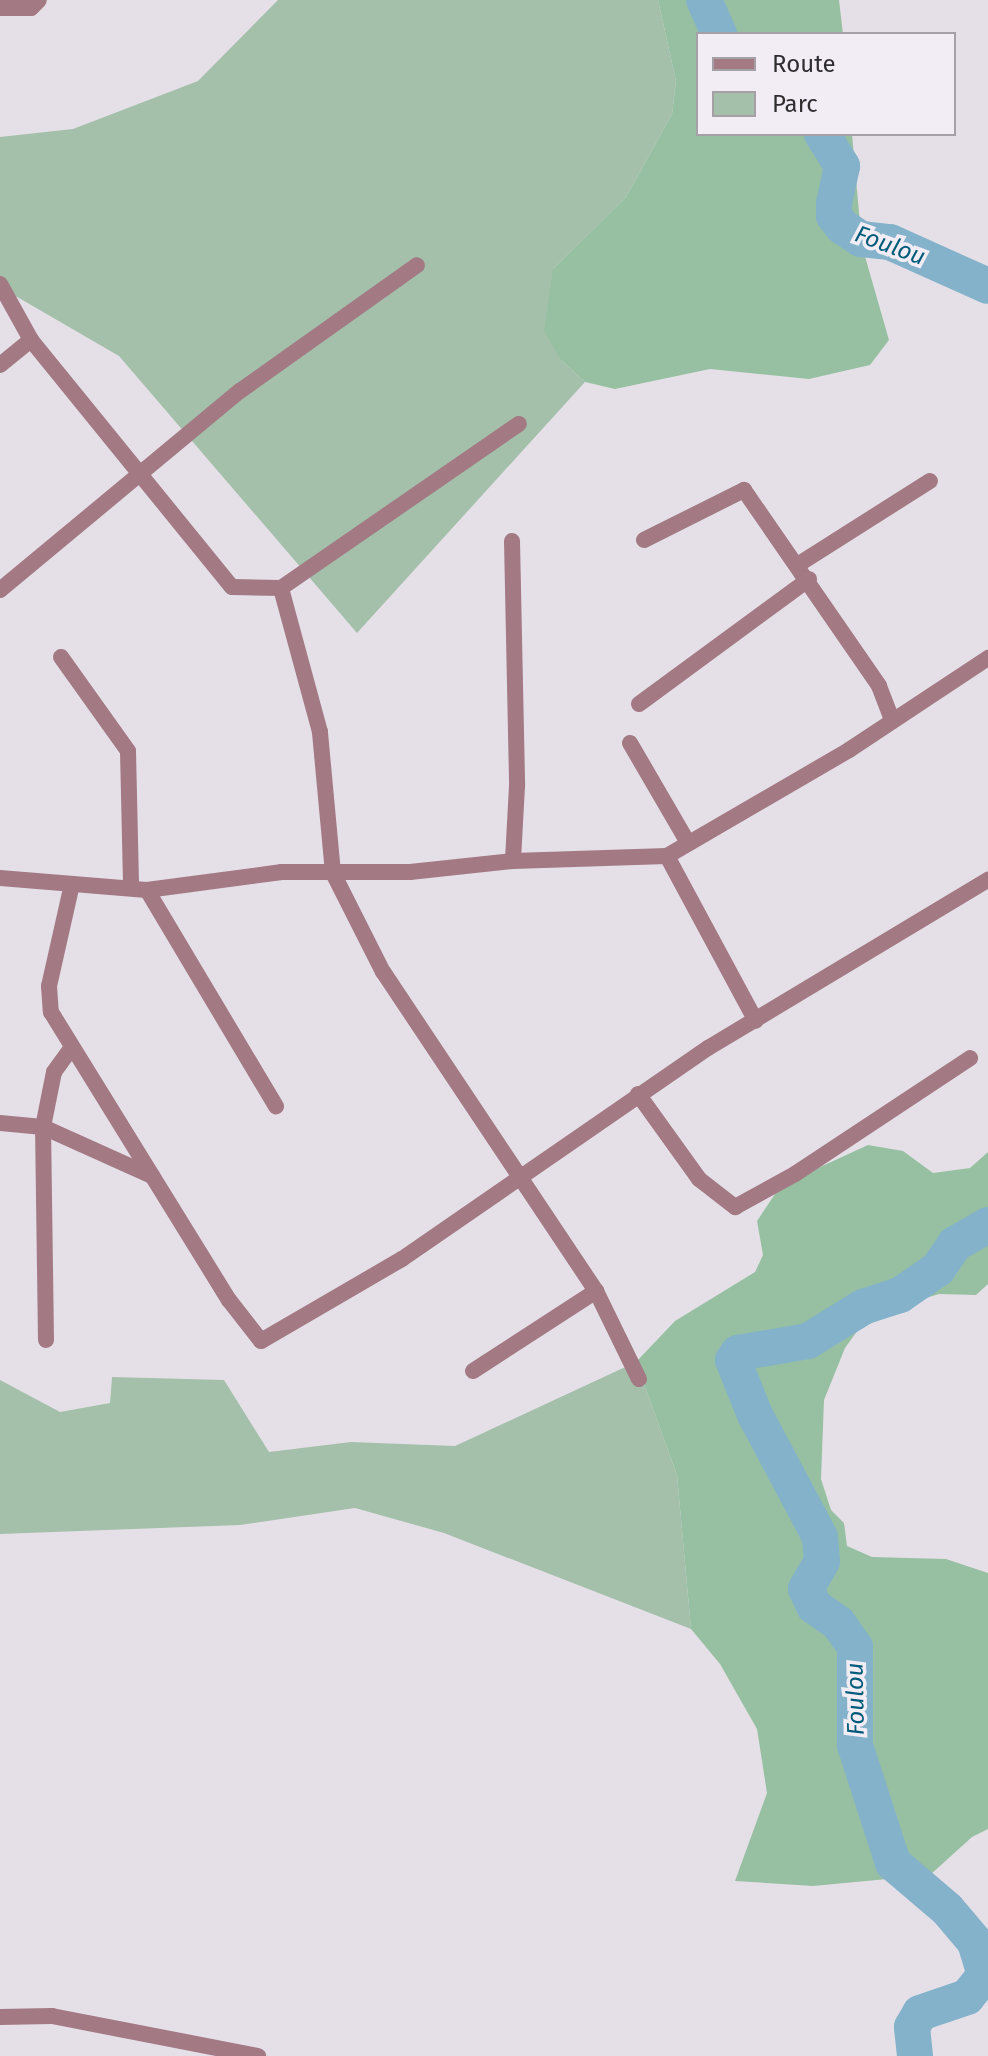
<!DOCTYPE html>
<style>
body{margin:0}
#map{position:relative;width:988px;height:2056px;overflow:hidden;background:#e5e0e7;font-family:"Fira Sans",sans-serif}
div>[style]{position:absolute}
.green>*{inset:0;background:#a4c0ab}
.forest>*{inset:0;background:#97c0a2}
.river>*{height:36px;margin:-18px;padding:0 18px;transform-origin:18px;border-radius:18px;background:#84b2ca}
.minor>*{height:16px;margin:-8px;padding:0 8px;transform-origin:8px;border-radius:8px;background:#a37984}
span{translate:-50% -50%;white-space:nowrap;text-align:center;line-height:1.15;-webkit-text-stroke:7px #f2edf4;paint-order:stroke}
.water-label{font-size:24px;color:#005b7b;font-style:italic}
.legend{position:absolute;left:696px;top:32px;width:260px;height:104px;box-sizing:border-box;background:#f2edf4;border:2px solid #a4a0a6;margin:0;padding:10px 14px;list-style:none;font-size:24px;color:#2f2d30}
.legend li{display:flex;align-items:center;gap:16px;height:40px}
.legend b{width:40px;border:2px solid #a4a0a6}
</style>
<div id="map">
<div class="green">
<i style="clip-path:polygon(278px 0,658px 0,676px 81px,672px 114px,626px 197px,553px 269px,561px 360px,585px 382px,357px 633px,119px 356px,0 287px,0 137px,73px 129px,198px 81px)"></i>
<i style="clip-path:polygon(636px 1362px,677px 1475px,691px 1629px,444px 1533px,355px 1508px,240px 1525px,0 1534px,0 1380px,60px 1412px,110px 1403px,112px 1377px,224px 1380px,269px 1452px,351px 1442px,455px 1446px)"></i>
</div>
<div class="forest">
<i style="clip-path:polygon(658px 0,839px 0,843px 34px,698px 34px,698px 134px,852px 134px,862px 246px,889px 340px,870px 365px,809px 379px,710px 369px,615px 389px,585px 382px,561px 360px,544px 331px,553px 269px,626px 197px,672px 114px,676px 81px)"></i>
<i style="clip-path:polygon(868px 1145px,903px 1151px,933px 1173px,970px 1168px,988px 1152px,988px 1284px,976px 1295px,939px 1294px,868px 1316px,845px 1348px,824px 1400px,821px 1479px,831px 1510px,844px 1523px,847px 1546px,872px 1557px,946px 1559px,988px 1573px,988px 1829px,972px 1837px,930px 1875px,813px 1886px,735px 1881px,767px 1793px,757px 1729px,720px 1664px,691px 1629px,677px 1475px,636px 1362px,675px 1321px,755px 1272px,763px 1255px,757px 1221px,781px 1185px)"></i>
</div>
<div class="river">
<i style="left:704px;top:0;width:37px;rotate:66deg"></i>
<i style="left:822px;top:134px;width:38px;rotate:58deg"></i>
<i style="left:842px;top:166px;width:39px;rotate:102deg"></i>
<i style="left:834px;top:204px;width:12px;rotate:90deg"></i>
<i style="left:834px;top:216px;width:14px;rotate:51deg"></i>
<i style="left:843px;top:227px;width:22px;rotate:34deg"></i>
<i style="left:861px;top:239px;width:29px;rotate:6deg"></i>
<i style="left:890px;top:242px;width:107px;rotate:24.2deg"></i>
<i style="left:915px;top:2056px;width:29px;rotate:-96deg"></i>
<i style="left:912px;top:2027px;width:16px;rotate:-60deg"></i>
<i style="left:920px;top:2013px;width:50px;rotate:-18.8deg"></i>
<i style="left:967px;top:1997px;width:28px;rotate:-51deg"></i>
<i style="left:985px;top:1975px;width:34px;rotate:-107deg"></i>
<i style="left:975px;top:1942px;width:43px;rotate:-130.3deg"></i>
<i style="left:947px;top:1909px;width:71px;rotate:-139.6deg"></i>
<i style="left:893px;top:1863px;width:124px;rotate:-107.9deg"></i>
<i style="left:855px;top:1745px;width:98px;rotate:-90deg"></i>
<i style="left:855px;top:1647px;width:29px;rotate:-125deg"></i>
<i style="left:838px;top:1623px;width:29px;rotate:-145deg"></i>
<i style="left:814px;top:1606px;width:19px;rotate:-115deg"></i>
<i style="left:806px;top:1589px;width:32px;rotate:-60deg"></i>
<i style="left:822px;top:1561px;width:24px;rotate:-95deg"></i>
<i style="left:820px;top:1537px;width:138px;rotate:-118deg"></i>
<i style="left:755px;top:1415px;width:59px;rotate:-111.8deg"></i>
<i style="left:733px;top:1360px;width:9px;rotate:-54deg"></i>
<i style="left:738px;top:1353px;width:71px;rotate:-9.7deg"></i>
<i style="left:808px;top:1341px;width:65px;rotate:-31.7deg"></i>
<i style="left:863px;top:1307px;width:39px;rotate:-18deg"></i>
<i style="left:900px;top:1295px;width:46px;rotate:-34.4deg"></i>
<i style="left:938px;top:1269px;width:30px;rotate:-56deg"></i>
<i style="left:955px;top:1244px;width:38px;rotate:-30deg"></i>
</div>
<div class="minor">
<i style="left:0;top:8px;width:31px"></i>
<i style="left:31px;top:8px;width:11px;rotate:-45deg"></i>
<i style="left:0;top:284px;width:64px;rotate:61deg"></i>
<i style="left:31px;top:340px;width:318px;rotate:50.9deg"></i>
<i style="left:232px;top:587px;width:49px;rotate:1.2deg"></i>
<i style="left:0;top:365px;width:40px;rotate:-39deg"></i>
<i style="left:644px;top:540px;width:112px;rotate:-26.6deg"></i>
<i style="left:744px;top:490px;width:238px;rotate:55.4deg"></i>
<i style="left:879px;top:686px;width:34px;rotate:69deg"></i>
<i style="left:512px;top:541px;width:245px;rotate:88.8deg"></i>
<i style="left:517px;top:786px;width:75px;rotate:93.1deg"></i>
<i style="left:799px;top:564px;width:155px;rotate:-32.4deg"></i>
<i style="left:0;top:590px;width:312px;rotate:-39.7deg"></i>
<i style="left:240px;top:391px;width:217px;rotate:-35.4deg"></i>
<i style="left:61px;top:657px;width:115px;rotate:54.5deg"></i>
<i style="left:128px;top:751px;width:136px;rotate:88.7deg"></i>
<i style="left:639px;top:704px;width:211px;rotate:-36.3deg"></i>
<i style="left:630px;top:743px;width:113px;rotate:59.8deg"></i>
<i style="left:667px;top:856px;width:187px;rotate:61.7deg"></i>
<i style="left:0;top:878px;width:147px;rotate:4.7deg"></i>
<i style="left:147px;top:890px;width:136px;rotate:-7.6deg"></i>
<i style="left:282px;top:872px;width:128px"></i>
<i style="left:410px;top:872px;width:104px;rotate:-6.1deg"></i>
<i style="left:513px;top:861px;width:154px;rotate:-1.9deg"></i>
<i style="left:667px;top:856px;width:211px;rotate:-30.2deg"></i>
<i style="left:849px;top:750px;width:167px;rotate:-33.5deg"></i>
<i style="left:72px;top:884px;width:105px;rotate:102.7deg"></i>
<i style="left:49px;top:986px;width:26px;rotate:86deg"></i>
<i style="left:51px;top:1012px;width:339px;rotate:58.3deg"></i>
<i style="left:229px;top:1300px;width:52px;rotate:52deg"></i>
<i style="left:261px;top:1341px;width:163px;rotate:-30.2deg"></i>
<i style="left:402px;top:1259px;width:372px;rotate:-34.6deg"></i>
<i style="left:708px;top:1048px;width:327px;rotate:-31deg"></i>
<i style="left:147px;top:890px;width:252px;rotate:59.2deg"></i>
<i style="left:638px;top:1094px;width:105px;rotate:54.3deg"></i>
<i style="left:699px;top:1179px;width:46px;rotate:37.9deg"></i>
<i style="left:735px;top:1207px;width:68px;rotate:-28.8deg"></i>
<i style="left:795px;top:1174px;width:210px;rotate:-33.5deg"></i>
<i style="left:0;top:1123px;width:43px;rotate:5.3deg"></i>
<i style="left:43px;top:1127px;width:120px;rotate:24.2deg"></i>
<i style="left:596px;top:1291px;width:98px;rotate:64deg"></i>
<i style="left:46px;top:1340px;width:213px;rotate:-90.8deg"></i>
<i style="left:43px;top:1127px;width:56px;rotate:-78.7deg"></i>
<i style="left:54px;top:1072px;width:29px;rotate:-54deg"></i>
<i style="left:473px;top:1371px;width:147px;rotate:-33deg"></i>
<i style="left:596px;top:1291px;width:384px;rotate:-123.7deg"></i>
<i style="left:383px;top:972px;width:111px;rotate:-116.8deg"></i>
<i style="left:333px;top:873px;width:142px;rotate:-95.3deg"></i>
<i style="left:320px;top:732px;width:149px;rotate:-105.2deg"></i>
<i style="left:281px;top:588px;width:289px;rotate:-34.6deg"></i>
<i style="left:0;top:2017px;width:52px;rotate:-1.1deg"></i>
<i style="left:52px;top:2016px;width:210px;rotate:11deg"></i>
</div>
<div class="water-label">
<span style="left:890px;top:246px;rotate:20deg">Foulou</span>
<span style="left:856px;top:1699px;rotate:-91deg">Foulou</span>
</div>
<ul class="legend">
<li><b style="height:10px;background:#a37984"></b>Route</li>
<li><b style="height:22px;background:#a4c0ab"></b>Parc</li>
</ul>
</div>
